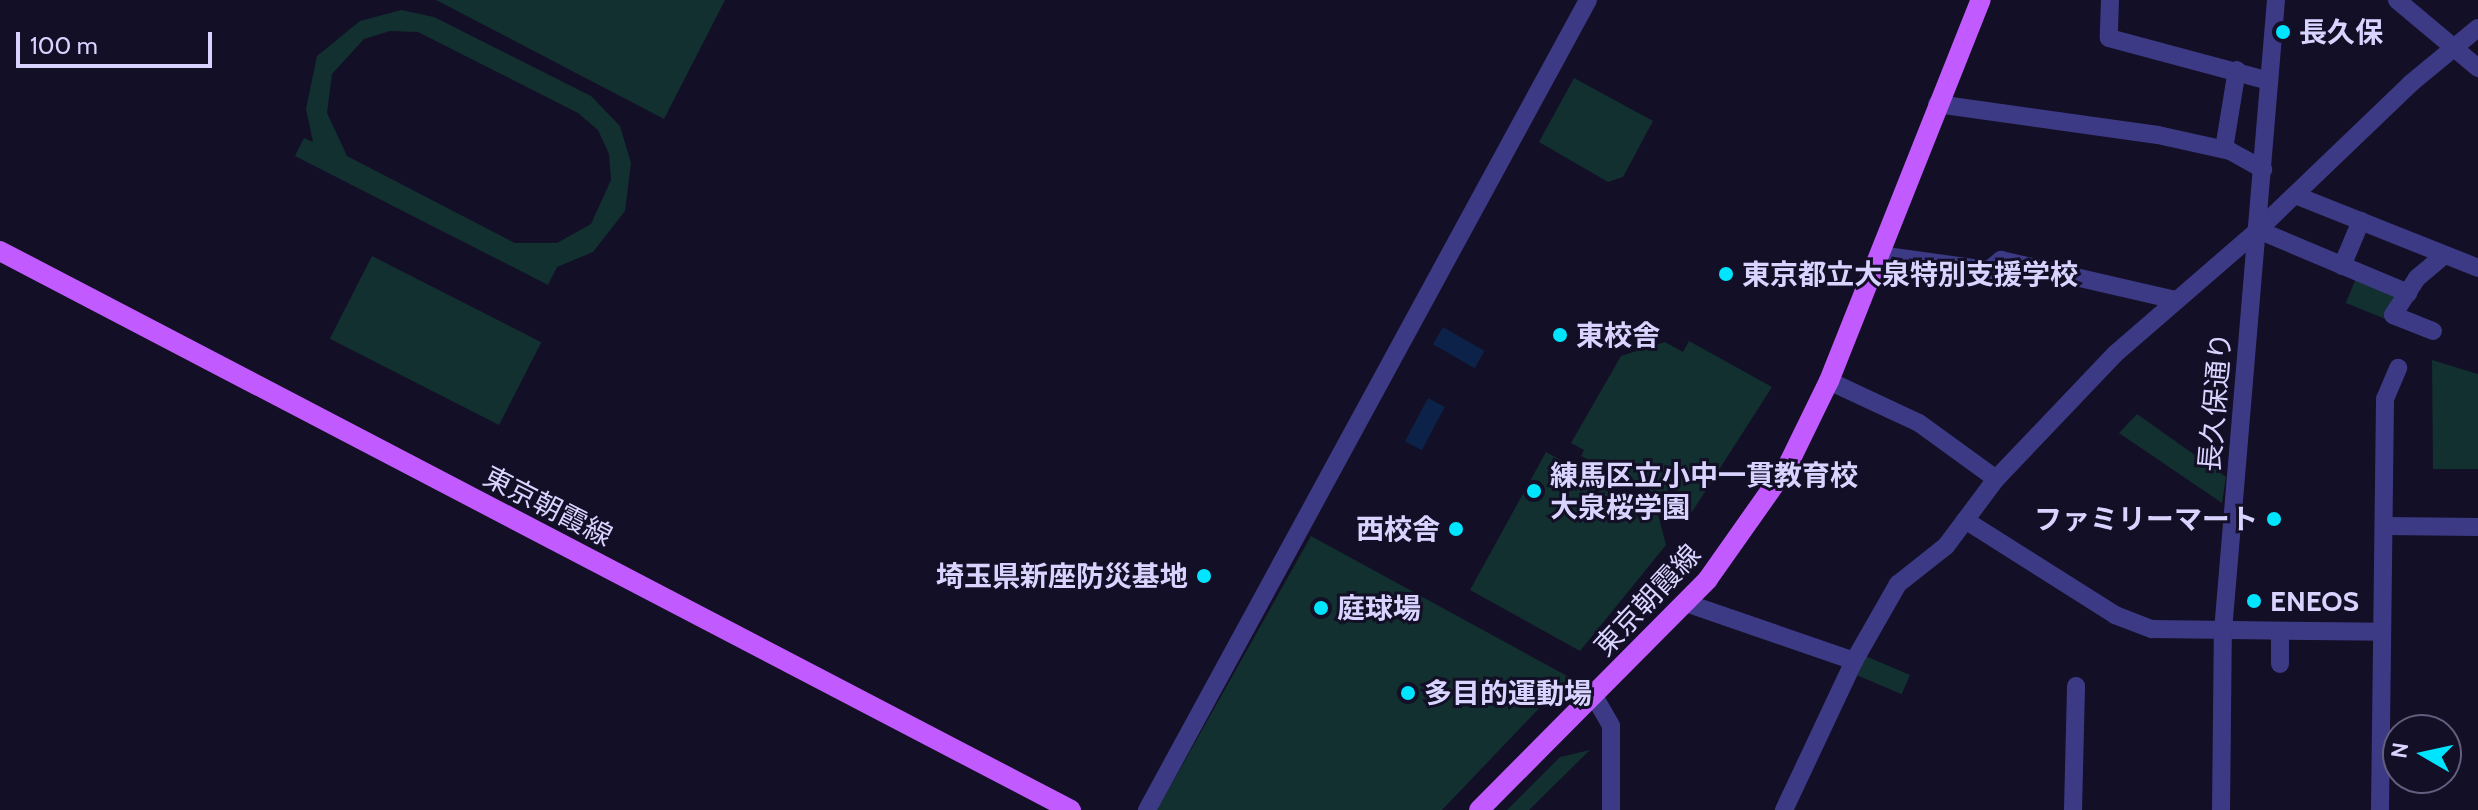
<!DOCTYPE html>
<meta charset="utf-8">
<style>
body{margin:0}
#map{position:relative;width:2478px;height:810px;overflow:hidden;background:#130f26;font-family:Cabin,"Noto Sans JP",sans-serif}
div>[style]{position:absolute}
.green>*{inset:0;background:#12302f;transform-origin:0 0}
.water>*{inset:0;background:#0c2248;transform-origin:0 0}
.minor>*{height:18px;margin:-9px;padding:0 9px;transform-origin:9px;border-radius:9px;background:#3d3a85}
.major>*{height:20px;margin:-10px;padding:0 10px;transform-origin:10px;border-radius:10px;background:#c25bff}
.dots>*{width:22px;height:22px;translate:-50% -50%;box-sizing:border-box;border:4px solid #130f26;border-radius:50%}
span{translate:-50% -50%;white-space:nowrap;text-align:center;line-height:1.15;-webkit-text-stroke:6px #130f26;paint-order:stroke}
.poi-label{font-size:28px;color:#d9d4ff;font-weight:700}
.left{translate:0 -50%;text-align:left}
.right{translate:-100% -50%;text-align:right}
.street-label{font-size:28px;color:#d9d4ff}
.north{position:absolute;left:2382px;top:714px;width:80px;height:80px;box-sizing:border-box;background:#130f26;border:2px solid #625e7d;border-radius:50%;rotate:279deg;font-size:22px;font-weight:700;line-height:32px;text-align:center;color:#d9d4ff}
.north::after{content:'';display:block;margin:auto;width:28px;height:36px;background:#00e5ff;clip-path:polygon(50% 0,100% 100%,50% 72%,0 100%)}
.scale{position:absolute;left:16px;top:32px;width:196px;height:36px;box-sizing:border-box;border:4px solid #d9d4ff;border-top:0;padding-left:10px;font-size:24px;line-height:28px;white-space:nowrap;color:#d9d4ff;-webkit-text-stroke:6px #130f26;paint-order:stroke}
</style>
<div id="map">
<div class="green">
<i style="clip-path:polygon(436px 0,725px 0,664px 119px)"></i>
<i style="clip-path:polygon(evenodd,401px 10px,434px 17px,591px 96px,620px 126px,631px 163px,625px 211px,593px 252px,557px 267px,548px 285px,295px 156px,304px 138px,313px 142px,306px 109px,317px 56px,360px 21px,401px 10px,418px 32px,578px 113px,598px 130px,609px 154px,611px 180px,591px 224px,557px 243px,515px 243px,347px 156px,327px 113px,332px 74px,364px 39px,390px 31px,418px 32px)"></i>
<i style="clip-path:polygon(1574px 78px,1653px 121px,1623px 177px,1608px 182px,1539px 142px)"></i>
<i style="left:372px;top:256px;width:190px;height:93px;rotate:27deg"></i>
<i style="left:2356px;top:278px;width:42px;height:27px;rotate:22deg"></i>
<i style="clip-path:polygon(1689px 341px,1772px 387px,1692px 512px,1581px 456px,1584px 450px,1571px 443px,1621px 356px,1665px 342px,1683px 352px)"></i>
<i style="clip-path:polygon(2432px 360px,2478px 374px,2478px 469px,2433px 469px)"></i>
<i style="clip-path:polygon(2137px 414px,2226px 477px,2222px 503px,2119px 433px)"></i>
<i style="clip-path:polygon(1546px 452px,1658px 514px,1666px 545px,1580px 651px,1470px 590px)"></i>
<i style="clip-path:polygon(1311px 536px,1569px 677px,1442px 810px,1157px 810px)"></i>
<i style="left:1863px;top:655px;width:51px;height:21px;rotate:23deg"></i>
<i style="clip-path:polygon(1590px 750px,1529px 810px,1507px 810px,1560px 757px)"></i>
</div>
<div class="water">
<i style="left:1443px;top:327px;width:48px;height:20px;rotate:30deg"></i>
<i style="left:1428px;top:398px;width:19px;height:49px;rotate:28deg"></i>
</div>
<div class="minor">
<i style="left:2110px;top:0;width:38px;rotate:92deg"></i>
<i style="left:2109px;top:38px;width:166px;rotate:15deg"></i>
<i style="left:2397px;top:0;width:106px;rotate:40deg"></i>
<i style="left:1937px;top:104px;width:223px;rotate:8deg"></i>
<i style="left:2158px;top:135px;width:74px;rotate:12.5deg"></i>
<i style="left:2230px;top:151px;width:38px;rotate:29deg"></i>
<i style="left:2224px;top:149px;width:80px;rotate:-80.7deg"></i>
<i style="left:2295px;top:195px;width:197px;rotate:21.7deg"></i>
<i style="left:2258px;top:230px;width:163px;rotate:22.8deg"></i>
<i style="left:1879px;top:255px;width:111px;rotate:7.8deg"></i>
<i style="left:1989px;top:270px;width:16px;rotate:-40deg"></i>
<i style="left:2001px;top:260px;width:179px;rotate:12.9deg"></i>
<i style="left:2342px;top:266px;width:49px;rotate:-67.1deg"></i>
<i style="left:2433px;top:331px;width:43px;rotate:-158.2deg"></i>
<i style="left:2393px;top:315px;width:44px;rotate:-57deg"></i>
<i style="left:2417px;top:278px;width:34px;rotate:-40deg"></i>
<i style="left:1829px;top:381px;width:99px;rotate:25deg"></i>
<i style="left:1919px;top:423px;width:95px;rotate:36deg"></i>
<i style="left:1965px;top:520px;width:178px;rotate:32.3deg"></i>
<i style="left:2115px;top:615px;width:40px;rotate:21deg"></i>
<i style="left:2152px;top:629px;width:230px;rotate:0.7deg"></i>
<i style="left:2384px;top:526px;width:94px;rotate:0.6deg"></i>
<i style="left:1686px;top:603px;width:178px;rotate:19deg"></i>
<i style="left:2280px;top:664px;width:33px;rotate:-90deg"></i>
<i style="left:1594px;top:696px;width:34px;rotate:60deg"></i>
<i style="left:1611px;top:726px;width:84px;rotate:90deg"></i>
<i style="left:1147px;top:810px;width:922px;rotate:-61.43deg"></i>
<i style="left:1784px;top:810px;width:165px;rotate:-64.8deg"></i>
<i style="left:1854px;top:661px;width:89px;rotate:-60.3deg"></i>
<i style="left:1898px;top:584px;width:61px;rotate:-38.4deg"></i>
<i style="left:1946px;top:546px;width:84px;rotate:-53.3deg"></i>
<i style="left:1996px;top:479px;width:173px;rotate:-46.4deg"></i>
<i style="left:2115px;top:354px;width:189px;rotate:-40.9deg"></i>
<i style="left:2258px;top:230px;width:211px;rotate:-43.8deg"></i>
<i style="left:2410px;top:84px;width:88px;rotate:-39.5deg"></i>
<i style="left:2073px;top:810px;width:124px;rotate:-88.6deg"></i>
<i style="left:2221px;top:810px;width:179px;rotate:-89.4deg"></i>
<i style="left:2223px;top:631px;width:633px;rotate:-85.2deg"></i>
<i style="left:2380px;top:810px;width:411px;rotate:-89.3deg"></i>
<i style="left:2385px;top:399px;width:34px;rotate:-67deg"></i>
</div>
<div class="major">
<i style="left:0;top:251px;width:1208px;rotate:27.56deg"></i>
<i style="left:1479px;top:810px;width:325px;rotate:-45.2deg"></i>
<i style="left:1708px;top:579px;width:137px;rotate:-54.8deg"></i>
<i style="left:1787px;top:467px;width:96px;rotate:-64deg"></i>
<i style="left:1829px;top:381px;width:410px;rotate:-68.3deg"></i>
</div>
<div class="dots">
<i style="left:2283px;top:32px;background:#00e5ff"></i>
<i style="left:1726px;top:274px;background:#00e5ff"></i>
<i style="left:1560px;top:335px;background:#00e5ff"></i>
<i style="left:1534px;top:491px;background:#00e5ff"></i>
<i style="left:2274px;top:519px;background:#00e5ff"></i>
<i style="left:1456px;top:529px;background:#00e5ff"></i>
<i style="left:1204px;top:576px;background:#00e5ff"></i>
<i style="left:2254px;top:601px;background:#00e5ff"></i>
<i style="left:1321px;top:608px;background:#00e5ff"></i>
<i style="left:1408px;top:693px;background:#00e5ff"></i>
</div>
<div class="poi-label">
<span class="left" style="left:2299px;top:32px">長久保</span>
<span class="left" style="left:1742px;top:274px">東京都立大泉特別支援学校</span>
<span class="left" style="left:1576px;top:335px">東校舎</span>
<span class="left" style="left:1550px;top:491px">練馬区立小中一貫教育校<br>大泉桜学園</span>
<span class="right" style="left:2258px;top:519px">ファミリーマート</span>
<span class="right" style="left:1440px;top:529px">西校舎</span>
<span class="right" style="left:1188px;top:576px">埼玉県新座防災基地</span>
<span class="left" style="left:2270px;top:601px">ENEOS</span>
<span class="left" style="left:1337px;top:608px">庭球場</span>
<span class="left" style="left:1424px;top:693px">多目的運動場</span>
</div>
<div class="street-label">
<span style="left:2215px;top:402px;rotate:-85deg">長久保通り</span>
<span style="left:548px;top:506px;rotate:27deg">東京朝霞線</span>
<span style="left:1647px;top:600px;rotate:-47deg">東京朝霞線</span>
</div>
<div class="north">N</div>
<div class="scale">100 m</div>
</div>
